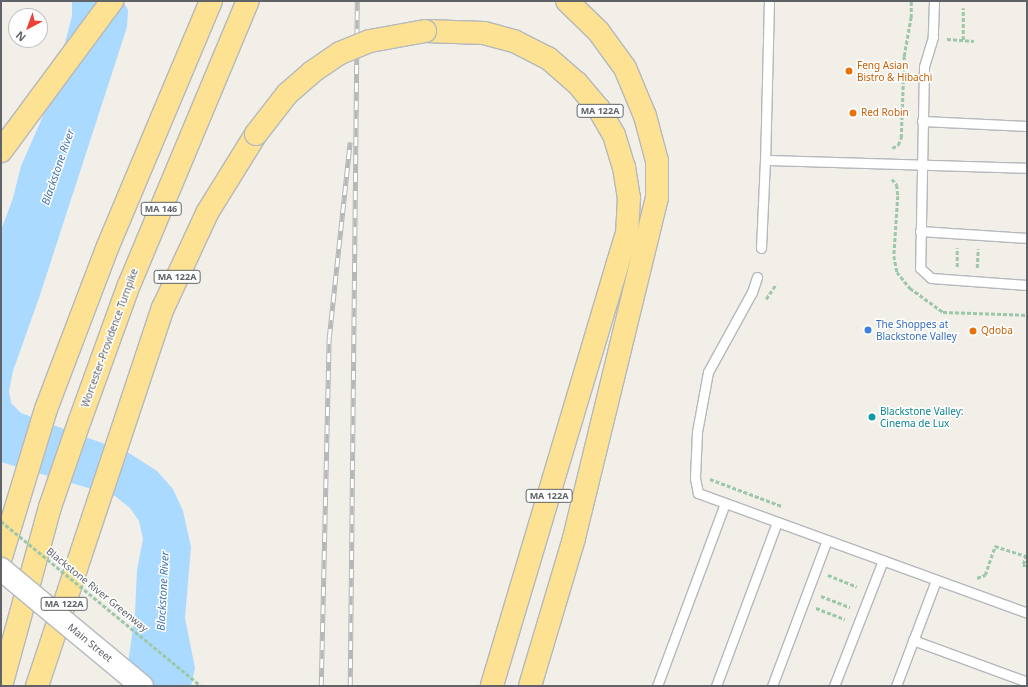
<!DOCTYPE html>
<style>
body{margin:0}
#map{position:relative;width:1028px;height:687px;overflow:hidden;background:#f1efe8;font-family:"Noto Sans",sans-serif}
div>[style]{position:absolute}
.water>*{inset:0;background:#aadaff}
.path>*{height:2.5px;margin-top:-1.25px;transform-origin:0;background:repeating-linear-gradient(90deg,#9cc7a9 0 4px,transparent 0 6px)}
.roads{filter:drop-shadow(1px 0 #b5b8bc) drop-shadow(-1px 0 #b5b8bc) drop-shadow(0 1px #b5b8bc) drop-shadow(0 -1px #b5b8bc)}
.lane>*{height:9px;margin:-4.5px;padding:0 4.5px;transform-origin:4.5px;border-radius:4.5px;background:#fff}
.highway>*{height:22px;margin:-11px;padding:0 11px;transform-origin:11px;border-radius:11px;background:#fde293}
.rail>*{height:4.5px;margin-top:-2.25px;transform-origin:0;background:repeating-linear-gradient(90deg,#fff 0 9px,#b6b7b8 0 18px);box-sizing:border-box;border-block:1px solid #b6b7b8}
.path-bridge>*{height:2.5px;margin-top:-1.25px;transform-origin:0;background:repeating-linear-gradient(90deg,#9cc7a9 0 4px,transparent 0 6px)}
.bridges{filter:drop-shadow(1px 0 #b6babf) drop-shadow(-1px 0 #b6babf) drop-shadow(0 1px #b6babf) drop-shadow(0 -1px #b6babf)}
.secondary-bridge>*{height:22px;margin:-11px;padding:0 11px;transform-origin:11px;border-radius:11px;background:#fff}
.highway-bridge>*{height:22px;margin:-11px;padding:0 11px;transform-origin:11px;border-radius:11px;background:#fde293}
.dots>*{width:11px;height:11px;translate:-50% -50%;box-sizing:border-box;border:2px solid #fff;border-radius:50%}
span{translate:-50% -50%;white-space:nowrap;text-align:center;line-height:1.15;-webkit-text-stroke:3px #fff;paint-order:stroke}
.shield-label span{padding:1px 3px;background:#fff;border:1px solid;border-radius:3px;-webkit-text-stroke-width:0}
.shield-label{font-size:9px;color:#5f6368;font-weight:700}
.food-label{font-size:10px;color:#c56008}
.left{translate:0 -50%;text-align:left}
.shop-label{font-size:10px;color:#366cbe}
.street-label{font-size:10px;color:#5f6368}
.culture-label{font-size:10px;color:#0d838f}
.water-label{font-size:11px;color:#4174aa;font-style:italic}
.frame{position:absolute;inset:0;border:2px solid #5f6368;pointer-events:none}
.north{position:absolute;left:8px;top:8px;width:40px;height:40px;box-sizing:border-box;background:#fff;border:1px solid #bfc1c3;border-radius:50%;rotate:221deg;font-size:11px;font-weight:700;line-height:16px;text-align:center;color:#5f6368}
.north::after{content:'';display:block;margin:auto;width:14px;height:18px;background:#ea4335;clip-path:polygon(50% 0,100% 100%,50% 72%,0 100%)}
</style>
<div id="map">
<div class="water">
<i style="clip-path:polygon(72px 1px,123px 1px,128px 10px,127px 27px,40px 295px,13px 371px,9px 391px,11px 403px,21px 413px,129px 453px,157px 471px,173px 489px,183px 511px,191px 547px,185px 618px,195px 668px,191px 686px,125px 686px,135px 613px,137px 570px,143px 539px,139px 521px,130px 508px,115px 496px,1px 462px,1px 230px,13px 198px,21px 166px,50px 100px,72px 16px)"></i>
</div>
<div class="path">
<i style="left:947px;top:39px;width:27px;rotate:4deg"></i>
<i style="left:963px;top:40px;width:32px;rotate:-90deg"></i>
<i style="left:892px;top:148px;width:7px;rotate:-27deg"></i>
<i style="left:898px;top:145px;width:8px;rotate:-67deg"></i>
<i style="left:901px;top:138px;width:82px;rotate:-87.9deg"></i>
<i style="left:904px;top:56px;width:39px;rotate:-80deg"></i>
<i style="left:911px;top:18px;width:17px;rotate:-90deg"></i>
<i style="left:892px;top:179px;width:8px;rotate:50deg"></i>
<i style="left:897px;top:185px;width:11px;rotate:85deg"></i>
<i style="left:898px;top:196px;width:60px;rotate:93.8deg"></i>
<i style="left:894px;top:256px;width:16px;rotate:79deg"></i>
<i style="left:897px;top:272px;width:21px;rotate:51deg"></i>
<i style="left:910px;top:288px;width:41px;rotate:36deg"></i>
<i style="left:943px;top:312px;width:84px;rotate:2deg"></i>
<i style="left:957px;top:267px;width:19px;rotate:-90deg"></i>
<i style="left:977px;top:268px;width:19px;rotate:-87deg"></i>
<i style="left:766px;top:299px;width:18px;rotate:-56deg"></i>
<i style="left:710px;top:479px;width:77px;rotate:20.6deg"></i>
<i style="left:1027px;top:555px;width:12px;rotate:110deg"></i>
<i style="left:1023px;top:566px;width:4px"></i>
<i style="left:828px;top:575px;width:31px;rotate:22deg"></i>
<i style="left:977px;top:578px;width:9px;rotate:-21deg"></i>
<i style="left:985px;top:575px;width:31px;rotate:-71deg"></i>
<i style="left:995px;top:546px;width:33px;rotate:18deg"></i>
<i style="left:821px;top:596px;width:31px;rotate:21deg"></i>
<i style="left:816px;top:608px;width:31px;rotate:21deg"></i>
</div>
<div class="roads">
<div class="lane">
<i style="left:769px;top:1px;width:159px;rotate:91.4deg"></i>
<i style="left:765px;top:160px;width:262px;rotate:1.7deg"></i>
<i style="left:934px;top:1px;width:36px;rotate:92deg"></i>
<i style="left:933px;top:37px;width:31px;rotate:107deg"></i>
<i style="left:924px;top:67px;width:201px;rotate:91.1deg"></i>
<i style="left:920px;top:268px;width:15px;rotate:42deg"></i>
<i style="left:931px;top:278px;width:96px;rotate:4.2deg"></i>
<i style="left:922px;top:121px;width:105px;rotate:2.7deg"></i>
<i style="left:920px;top:231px;width:107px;rotate:3.7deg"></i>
<i style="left:761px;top:248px;width:88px;rotate:-87.4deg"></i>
<i style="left:757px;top:277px;width:16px;rotate:108deg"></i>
<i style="left:752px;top:292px;width:91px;rotate:118.8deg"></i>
<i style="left:708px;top:372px;width:61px;rotate:100.4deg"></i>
<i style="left:697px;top:432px;width:46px;rotate:92.5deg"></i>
<i style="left:695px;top:478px;width:15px;rotate:79deg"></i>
<i style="left:698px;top:493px;width:350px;rotate:20deg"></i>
<i style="left:913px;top:640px;width:121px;rotate:20.2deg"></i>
<i style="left:657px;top:686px;width:195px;rotate:-69.6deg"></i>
<i style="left:716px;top:686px;width:175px;rotate:-69.6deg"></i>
<i style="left:772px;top:686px;width:156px;rotate:-69.4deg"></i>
<i style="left:834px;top:686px;width:135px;rotate:-68.7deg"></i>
<i style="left:896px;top:686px;width:113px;rotate:-69.3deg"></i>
</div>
<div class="highway">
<i style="left:425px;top:31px;width:59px;rotate:1.9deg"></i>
<i style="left:484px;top:33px;width:31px;rotate:15deg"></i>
<i style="left:514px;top:41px;width:38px;rotate:27deg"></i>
<i style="left:548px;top:58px;width:38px;rotate:41deg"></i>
<i style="left:577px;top:83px;width:34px;rotate:50deg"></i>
<i style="left:599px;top:109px;width:30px;rotate:60deg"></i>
<i style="left:614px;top:135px;width:34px;rotate:73deg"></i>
<i style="left:624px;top:167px;width:30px;rotate:81deg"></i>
<i style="left:629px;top:197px;width:36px;rotate:93deg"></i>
<i style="left:627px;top:233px;width:34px;rotate:107deg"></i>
<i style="left:617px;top:266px;width:438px;rotate:106.6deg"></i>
<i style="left:1px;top:151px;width:187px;rotate:-53.5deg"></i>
<i style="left:1px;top:557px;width:155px;rotate:-73.1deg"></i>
<i style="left:46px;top:409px;width:174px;rotate:-69.2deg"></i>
<i style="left:108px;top:246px;width:266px;rotate:-67.2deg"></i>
<i style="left:1px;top:686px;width:186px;rotate:-74.7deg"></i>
<i style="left:50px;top:507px;width:92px;rotate:-71deg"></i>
<i style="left:80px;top:420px;width:144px;rotate:-70.1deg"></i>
<i style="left:129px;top:285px;width:308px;rotate:-67.3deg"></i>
<i style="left:37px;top:686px;width:398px;rotate:-71.6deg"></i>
<i style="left:163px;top:308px;width:105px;rotate:-65.1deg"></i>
<i style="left:207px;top:213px;width:93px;rotate:-58.2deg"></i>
<i style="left:530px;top:686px;width:154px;rotate:-73.4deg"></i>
<i style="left:574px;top:538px;width:350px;rotate:-76.3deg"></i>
<i style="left:657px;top:198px;width:37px;rotate:-90deg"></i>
<i style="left:657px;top:161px;width:47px;rotate:-104.9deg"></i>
<i style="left:645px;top:116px;width:52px;rotate:-112.6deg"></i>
<i style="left:625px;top:68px;width:46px;rotate:-126.1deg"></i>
<i style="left:598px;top:31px;width:43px;rotate:-135.9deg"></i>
</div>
</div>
<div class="rail">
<i style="left:321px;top:686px;width:348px;rotate:-88.7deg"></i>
<i style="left:329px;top:338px;width:197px;rotate:-83.9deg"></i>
<i style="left:350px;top:686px;width:685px;rotate:-89.41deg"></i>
</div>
<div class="path-bridge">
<i style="left:1px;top:521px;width:259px;rotate:39.5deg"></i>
</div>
<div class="bridges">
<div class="secondary-bridge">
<i style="left:1px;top:569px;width:183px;rotate:39.7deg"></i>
</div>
<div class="highway-bridge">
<i style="left:256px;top:134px;width:51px;rotate:-52.2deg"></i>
<i style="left:287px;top:94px;width:33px;rotate:-41deg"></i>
<i style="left:312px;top:72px;width:34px;rotate:-34deg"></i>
<i style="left:340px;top:53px;width:32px;rotate:-22deg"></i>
<i style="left:370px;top:41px;width:56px;rotate:-10.3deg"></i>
</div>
</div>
<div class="dots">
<i style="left:849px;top:71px;background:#e8710a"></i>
<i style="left:853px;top:113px;background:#e8710a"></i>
<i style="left:868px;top:330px;background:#3f7fe0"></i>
<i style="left:973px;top:331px;background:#e8710a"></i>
<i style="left:872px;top:417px;background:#0f9aa8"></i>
</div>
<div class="shield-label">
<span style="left:600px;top:111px">MA 122A</span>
<span style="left:161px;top:209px">MA 146</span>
<span style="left:177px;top:277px">MA 122A</span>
<span style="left:549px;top:496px">MA 122A</span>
<span style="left:64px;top:604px">MA 122A</span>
</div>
<div class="food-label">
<span class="left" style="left:857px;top:71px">Feng Asian<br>Bistro &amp; Hibachi</span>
<span class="left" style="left:861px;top:113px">Red Robin</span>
<span class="left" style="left:981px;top:331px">Qdoba</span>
</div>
<div class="shop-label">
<span class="left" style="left:876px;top:330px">The Shoppes at<br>Blackstone Valley</span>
</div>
<div class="street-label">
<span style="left:110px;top:338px;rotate:-70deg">Worcester-Providence Turnpike</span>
<span style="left:97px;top:590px;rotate:39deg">Blackstone River Greenway</span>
<span style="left:90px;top:643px;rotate:39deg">Main Street</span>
</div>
<div class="culture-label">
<span class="left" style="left:880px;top:417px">Blackstone Valley:<br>Cinema de Lux</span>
</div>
<div class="water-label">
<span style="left:58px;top:167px;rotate:-71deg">Blackstone River</span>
<span style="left:163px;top:591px;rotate:-87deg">Blackstone River</span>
</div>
<div class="frame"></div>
<div class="north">N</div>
</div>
